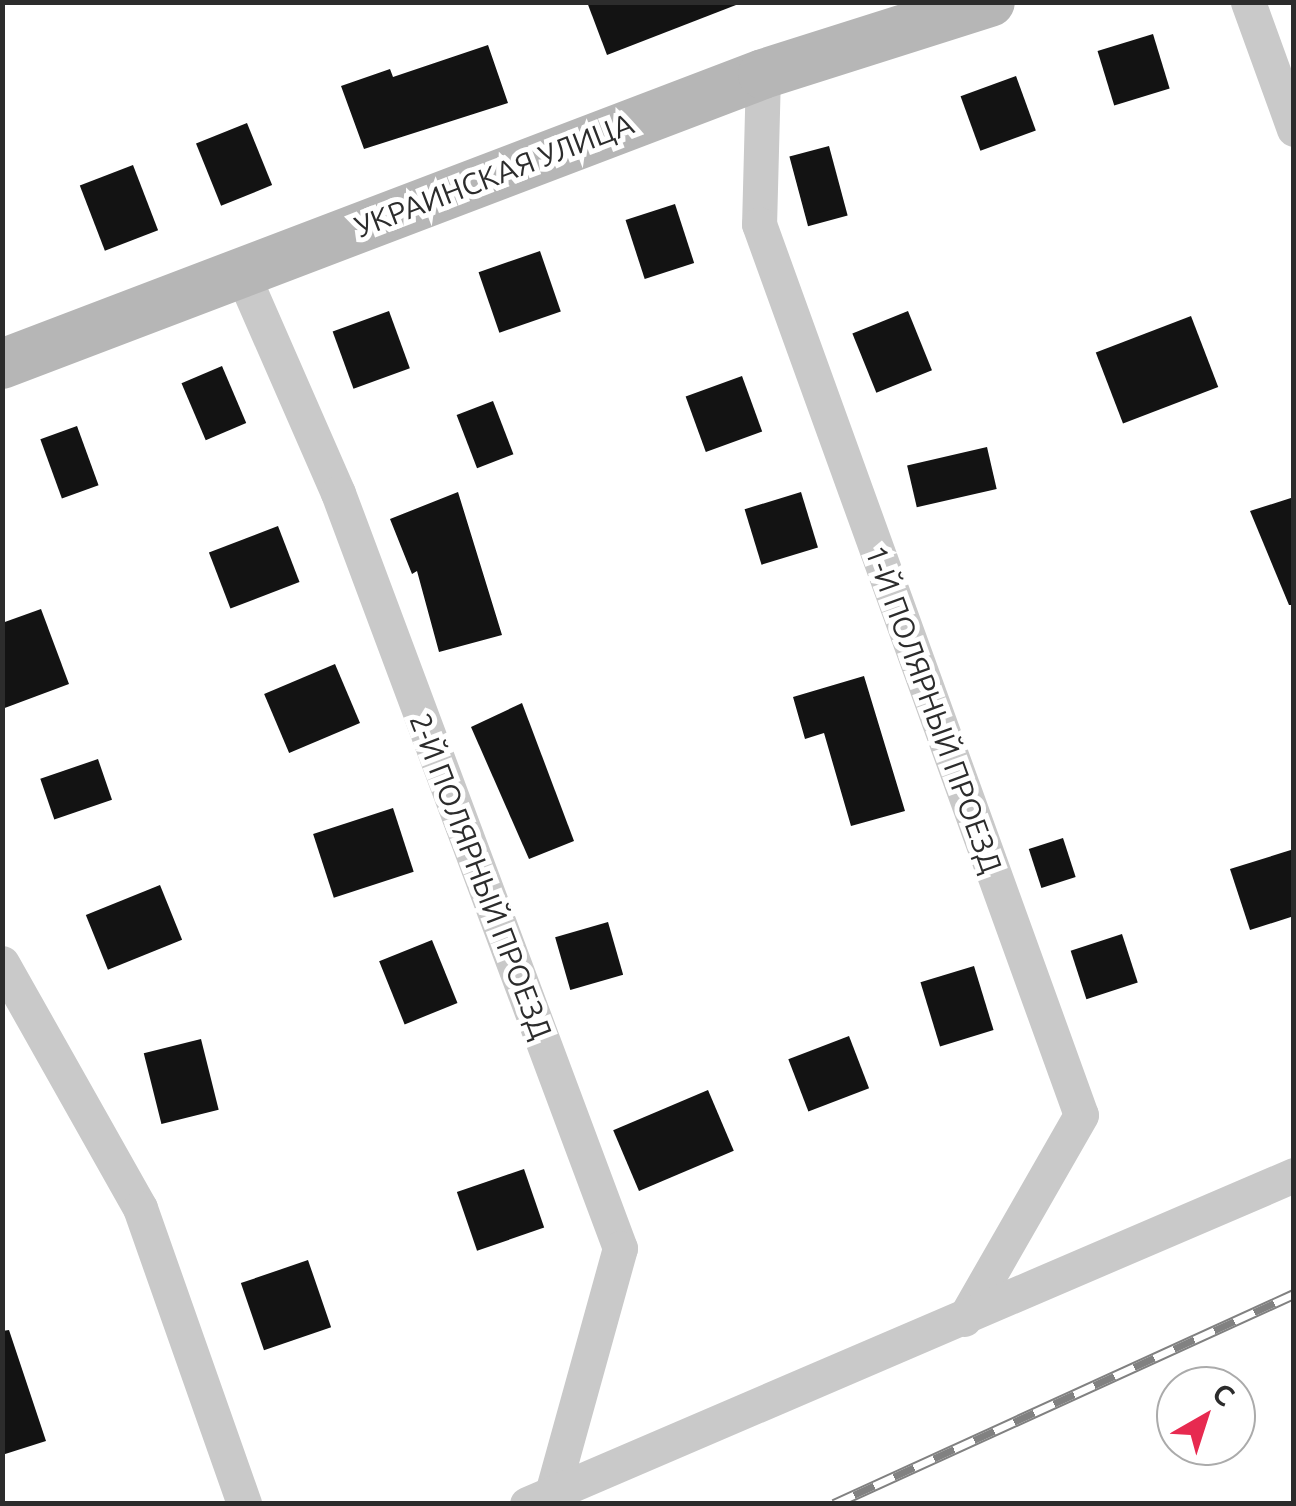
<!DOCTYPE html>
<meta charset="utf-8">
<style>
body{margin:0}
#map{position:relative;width:1296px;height:1506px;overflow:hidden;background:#fff;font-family:Ubuntu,sans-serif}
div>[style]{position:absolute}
.building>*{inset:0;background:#131313;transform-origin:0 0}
.street>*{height:35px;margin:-17.5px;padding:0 17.5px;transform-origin:17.5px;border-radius:17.5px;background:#c9c9c9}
.secondary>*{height:50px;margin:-25px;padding:0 25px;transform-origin:25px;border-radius:25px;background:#b6b6b6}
.rail>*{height:11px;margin-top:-5.5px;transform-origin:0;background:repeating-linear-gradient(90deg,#fff 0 22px,#818181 0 44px);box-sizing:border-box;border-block:2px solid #818181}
span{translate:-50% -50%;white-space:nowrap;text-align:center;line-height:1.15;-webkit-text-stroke:10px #fff;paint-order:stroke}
.street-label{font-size:30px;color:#2c2c2c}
.frame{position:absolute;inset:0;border:5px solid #2c2c2c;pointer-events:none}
.north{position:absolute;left:1156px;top:1366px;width:100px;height:100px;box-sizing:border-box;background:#fff;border:2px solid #ababab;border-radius:50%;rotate:39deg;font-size:28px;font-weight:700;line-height:40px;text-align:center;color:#2c2c2c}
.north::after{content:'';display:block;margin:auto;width:35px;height:45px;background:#e72a50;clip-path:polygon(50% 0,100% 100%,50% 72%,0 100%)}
</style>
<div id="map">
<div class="building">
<i style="clip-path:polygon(587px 2px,735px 2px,736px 5px,607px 55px)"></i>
<i style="left:1153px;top:34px;width:57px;height:58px;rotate:73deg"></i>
<i style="clip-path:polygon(488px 45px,508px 103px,364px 149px,341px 86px,390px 69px,393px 77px)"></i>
<i style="left:1016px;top:76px;width:58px;height:59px;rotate:70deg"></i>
<i style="left:247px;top:123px;width:67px;height:55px;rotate:68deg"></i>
<i style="left:829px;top:146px;width:72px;height:41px;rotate:75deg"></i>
<i style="left:133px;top:165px;width:70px;height:57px;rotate:69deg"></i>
<i style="left:675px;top:204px;width:62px;height:52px;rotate:72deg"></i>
<i style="left:540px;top:251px;width:64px;height:65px;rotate:71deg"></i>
<i style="left:389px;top:311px;width:61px;height:60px;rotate:70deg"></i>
<i style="left:908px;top:311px;width:64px;height:60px;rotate:68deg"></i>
<i style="left:1191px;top:316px;width:76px;height:102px;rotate:69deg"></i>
<i style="left:222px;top:366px;width:62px;height:44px;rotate:67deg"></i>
<i style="left:742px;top:376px;width:59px;height:60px;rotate:70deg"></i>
<i style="left:493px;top:401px;width:57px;height:39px;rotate:69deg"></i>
<i style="left:77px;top:426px;width:63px;height:39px;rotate:70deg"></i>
<i style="left:987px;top:447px;width:43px;height:82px;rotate:77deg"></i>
<i style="clip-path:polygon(458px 492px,502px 635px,439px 652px,417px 571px,412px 574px,390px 519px)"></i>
<i style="left:801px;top:492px;width:58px;height:59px;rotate:73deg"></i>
<i style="clip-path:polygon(1294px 497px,1294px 605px,1289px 605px,1250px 511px)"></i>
<i style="left:278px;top:526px;width:60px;height:74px;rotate:69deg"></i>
<i style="clip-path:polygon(41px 609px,69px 684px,2px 709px,2px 623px)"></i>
<i style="left:335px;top:664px;width:64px;height:77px;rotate:67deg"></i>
<i style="clip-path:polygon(864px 676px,905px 811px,851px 826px,824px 733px,805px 739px,793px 697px)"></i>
<i style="clip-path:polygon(522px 703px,574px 841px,529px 859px,471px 727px)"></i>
<i style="left:98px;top:759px;width:43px;height:61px;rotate:71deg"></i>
<i style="left:393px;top:808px;width:67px;height:84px;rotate:72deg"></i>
<i style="left:1063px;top:838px;width:41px;height:36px;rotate:72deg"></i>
<i style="clip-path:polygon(1294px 849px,1294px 916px,1250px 930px,1230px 869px)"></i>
<i style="left:160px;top:885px;width:59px;height:80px;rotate:68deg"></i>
<i style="left:608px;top:922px;width:55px;height:55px;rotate:74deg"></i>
<i style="left:1122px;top:934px;width:51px;height:54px;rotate:72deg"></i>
<i style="left:432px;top:940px;width:68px;height:57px;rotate:68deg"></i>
<i style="left:974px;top:966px;width:67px;height:56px;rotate:73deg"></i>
<i style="left:849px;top:1036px;width:56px;height:65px;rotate:69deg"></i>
<i style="left:201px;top:1039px;width:73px;height:59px;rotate:76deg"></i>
<i style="left:708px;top:1090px;width:66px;height:103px;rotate:67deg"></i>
<i style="left:524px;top:1169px;width:62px;height:71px;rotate:71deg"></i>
<i style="left:308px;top:1260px;width:71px;height:71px;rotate:71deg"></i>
<i style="clip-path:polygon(9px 1330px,46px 1441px,2px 1455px,2px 1331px)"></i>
</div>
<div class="street">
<i style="left:1248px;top:2px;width:135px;rotate:70.1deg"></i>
<i style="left:763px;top:74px;width:150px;rotate:91.5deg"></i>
<i style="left:759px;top:224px;width:947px;rotate:70.13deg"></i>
<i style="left:1081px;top:1115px;width:235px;rotate:119.8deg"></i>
<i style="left:241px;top:271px;width:242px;rotate:66.4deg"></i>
<i style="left:338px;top:493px;width:806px;rotate:69.52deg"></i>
<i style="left:620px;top:1248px;width:254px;rotate:105.5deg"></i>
<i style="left:2px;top:963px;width:281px;rotate:60.6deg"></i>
<i style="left:140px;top:1208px;width:314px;rotate:70.6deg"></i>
<i style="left:527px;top:1504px;width:835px;rotate:-23.22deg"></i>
</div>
<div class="secondary">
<i style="left:2px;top:364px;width:814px;rotate:-20.86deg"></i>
<i style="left:763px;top:74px;width:238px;rotate:-17.6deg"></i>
</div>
<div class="rail">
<i style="left:834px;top:1504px;width:506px;rotate:-24.54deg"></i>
</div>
<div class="street-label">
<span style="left:494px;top:175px;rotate:-21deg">УКРАИНСКАЯ УЛИЦА</span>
<span style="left:934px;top:709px;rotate:70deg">1-Й ПОЛЯРНЫЙ ПРОЕЗД</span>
<span style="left:481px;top:876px;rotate:69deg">2-Й ПОЛЯРНЫЙ ПРОЕЗД</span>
</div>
<div class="frame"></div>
<div class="north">С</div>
</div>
